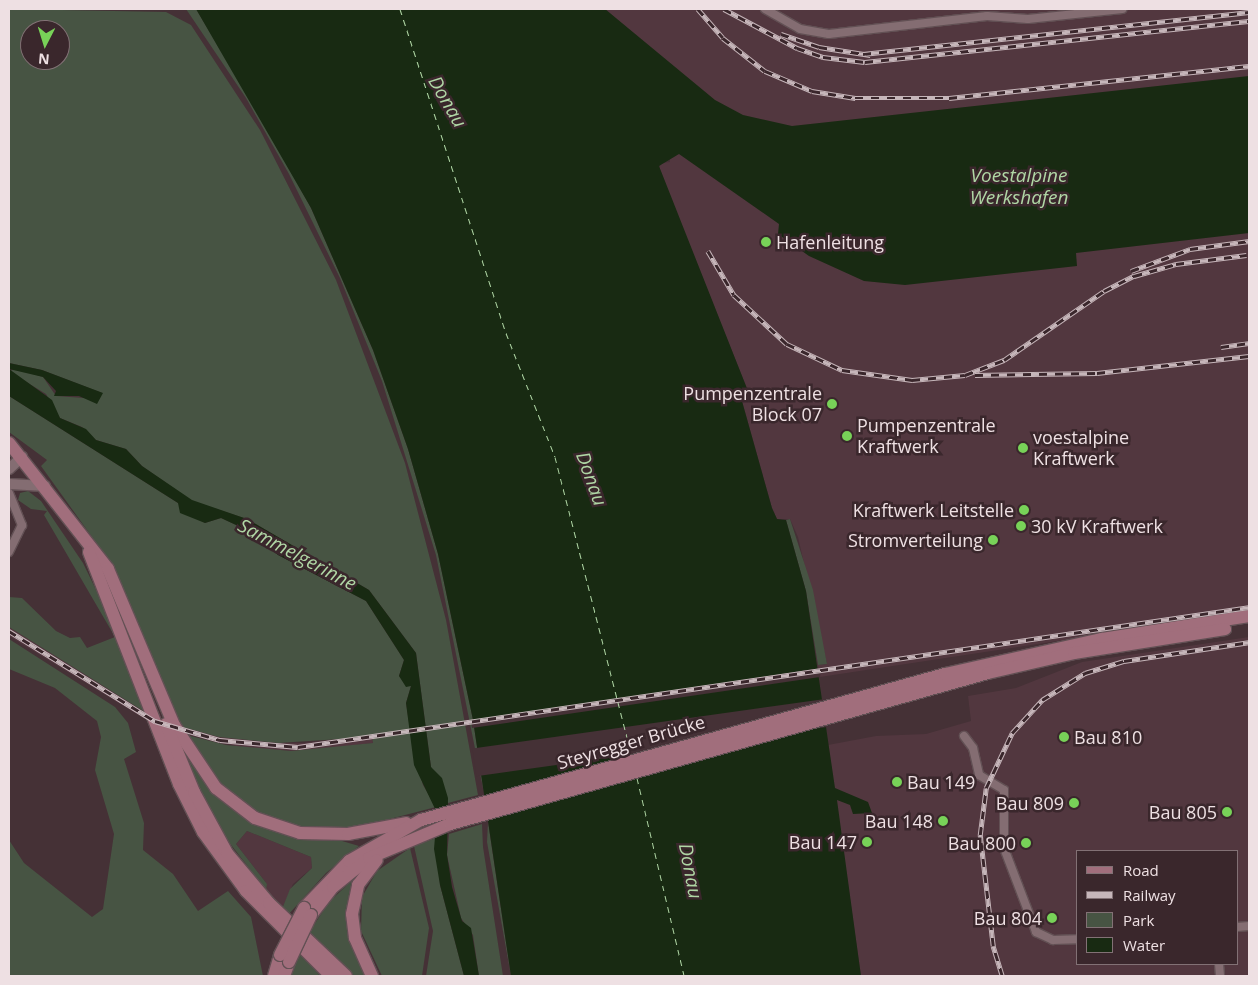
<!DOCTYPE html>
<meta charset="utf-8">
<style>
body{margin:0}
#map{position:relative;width:1258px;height:985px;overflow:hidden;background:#453136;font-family:"Open Sans",sans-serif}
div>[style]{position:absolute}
.built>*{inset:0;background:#52373f}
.green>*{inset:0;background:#475443}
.water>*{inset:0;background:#182a12}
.pier>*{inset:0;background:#453136;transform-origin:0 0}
.ferry>*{height:1px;margin-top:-0.5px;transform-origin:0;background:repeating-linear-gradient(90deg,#b0d7a5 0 6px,transparent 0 11px)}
.roads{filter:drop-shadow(1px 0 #625054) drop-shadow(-1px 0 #625054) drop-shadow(0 1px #625054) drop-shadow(0 -1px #625054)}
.minor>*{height:8px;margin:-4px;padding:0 4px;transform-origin:4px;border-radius:4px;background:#846d72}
.tertiary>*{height:10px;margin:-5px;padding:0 5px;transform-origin:5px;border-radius:5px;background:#846d72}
.primary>*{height:12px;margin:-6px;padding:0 6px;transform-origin:6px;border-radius:6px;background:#a16e7c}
.rail>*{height:4.5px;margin-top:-2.25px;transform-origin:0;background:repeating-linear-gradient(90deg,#3a272c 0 8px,#c6b6ba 0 16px);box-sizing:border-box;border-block:1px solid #c6b6ba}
.bridges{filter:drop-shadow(1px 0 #625054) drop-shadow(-1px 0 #625054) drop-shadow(0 1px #625054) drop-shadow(0 -1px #625054)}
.primary-bridge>*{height:12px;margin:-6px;padding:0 6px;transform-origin:6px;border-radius:6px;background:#a16e7c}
.dots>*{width:14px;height:14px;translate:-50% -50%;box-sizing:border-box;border:2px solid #3a272c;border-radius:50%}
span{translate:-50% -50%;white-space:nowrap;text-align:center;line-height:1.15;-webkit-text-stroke:5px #3a272c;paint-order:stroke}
.poi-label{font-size:18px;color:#eee0e3}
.left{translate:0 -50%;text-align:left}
.right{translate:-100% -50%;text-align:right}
.street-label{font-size:18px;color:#eee0e3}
.water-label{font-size:19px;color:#b0d7a5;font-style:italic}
.frame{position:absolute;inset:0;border:10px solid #eee0e3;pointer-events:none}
.legend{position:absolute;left:1076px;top:850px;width:162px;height:115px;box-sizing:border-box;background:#3a272c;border:1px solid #827175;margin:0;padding:6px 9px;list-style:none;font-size:15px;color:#eee0e3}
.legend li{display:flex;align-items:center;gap:10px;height:25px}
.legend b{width:25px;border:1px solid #827175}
.north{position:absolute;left:20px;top:20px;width:50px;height:50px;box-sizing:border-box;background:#3a272c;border:1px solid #827175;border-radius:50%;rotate:185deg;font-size:14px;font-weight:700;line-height:20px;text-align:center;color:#eee0e3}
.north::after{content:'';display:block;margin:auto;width:18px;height:22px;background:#78d258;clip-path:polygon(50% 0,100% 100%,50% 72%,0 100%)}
</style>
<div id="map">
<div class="built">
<i style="clip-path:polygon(605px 9px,1249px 9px,1249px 612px,820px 677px,818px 665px,827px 664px,798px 537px,790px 519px,777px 519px,772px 508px,740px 394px,748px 391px,659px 169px,661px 163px,670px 162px,669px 64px)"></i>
<i style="clip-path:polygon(9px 627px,145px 712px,148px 721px,9px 636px)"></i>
<i style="clip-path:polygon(evenodd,1249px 637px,1249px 976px,861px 976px,828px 745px,876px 736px,926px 734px,971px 721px,968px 696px,1016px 688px,1082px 662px,1249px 637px,1077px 851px,1237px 851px,1237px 964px,1077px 964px,1077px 851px)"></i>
<i style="clip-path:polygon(179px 726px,258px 742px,303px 743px,372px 736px,373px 743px,305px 751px,254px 750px,183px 734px)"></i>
<i style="clip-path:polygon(247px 831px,311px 857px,312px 868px,293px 884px,282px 909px,264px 891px,267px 884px,236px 844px)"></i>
</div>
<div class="green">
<i style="clip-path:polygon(evenodd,9px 9px,166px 12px,191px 25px,260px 130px,336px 280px,405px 463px,446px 620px,478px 795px,448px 803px,431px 767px,416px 653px,369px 590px,247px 519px,192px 501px,142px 466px,126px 449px,96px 440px,82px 427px,60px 418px,46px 394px,10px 372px,14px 368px,43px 377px,56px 396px,84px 398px,102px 393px,42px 370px,9px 363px,9px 9px,30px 30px,60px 30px,60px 60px,30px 60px,30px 30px)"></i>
<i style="clip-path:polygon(186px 9px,196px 9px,263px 120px,311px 208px,373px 350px,408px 449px,438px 554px,473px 720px,484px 793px,436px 555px,382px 381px,340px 278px,289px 174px,246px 98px)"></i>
<i style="clip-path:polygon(9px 396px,178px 503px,187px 513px,205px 523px,221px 518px,249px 531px,278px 555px,366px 601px,404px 660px,399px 676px,411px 686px,406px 703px,413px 749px,423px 785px,436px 807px,355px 828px,320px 831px,278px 824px,230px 797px,183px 734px,226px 745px,291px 751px,373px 743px,372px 737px,278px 743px,219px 737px,179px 726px,110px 562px,41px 466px,47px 460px,9px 432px)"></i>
<i style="clip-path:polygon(28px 491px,41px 501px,83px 563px,103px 604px,145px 712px,9px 627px,9px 597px,22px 598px,56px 631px,70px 638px,80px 637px,87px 648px,115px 637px,44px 515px,47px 511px,31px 509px,18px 500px,20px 493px)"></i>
<i style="clip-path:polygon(790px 519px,813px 590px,827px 664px,818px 665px,806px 591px,786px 520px)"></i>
<i style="clip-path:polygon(9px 639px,115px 707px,128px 723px,136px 752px,124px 759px,144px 823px,143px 850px,173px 874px,198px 911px,228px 891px,251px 917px,263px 976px,9px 976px,9px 840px,24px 863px,92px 917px,103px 909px,114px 834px,95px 770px,101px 737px,97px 721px,55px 688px,9px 669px)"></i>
<i style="clip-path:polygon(175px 737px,234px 809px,359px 846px,326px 873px,288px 915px,282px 909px,290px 889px,312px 868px,311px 857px,247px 831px,236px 844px,267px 884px,266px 890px,214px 823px)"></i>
<i style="clip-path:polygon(488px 822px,511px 976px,487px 842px)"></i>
<i style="clip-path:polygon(482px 824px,483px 847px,503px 976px,479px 976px,473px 935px,461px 918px,447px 855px,449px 834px)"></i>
<i style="clip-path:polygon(436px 838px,440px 885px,464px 976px,426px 976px,433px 931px,414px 846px)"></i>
<i style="clip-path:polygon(410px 848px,429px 928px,422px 976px,382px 976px,361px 931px,362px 897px,377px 871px)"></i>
<i style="clip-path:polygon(360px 873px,352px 898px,368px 976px,351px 976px,308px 934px,329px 902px)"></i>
<i style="clip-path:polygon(299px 954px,312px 966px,320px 976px,289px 976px)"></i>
</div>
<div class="water">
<i style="clip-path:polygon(196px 9px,605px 9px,715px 100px,743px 115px,792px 126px,1249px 76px,1249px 233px,1076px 253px,1077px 266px,905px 285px,864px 281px,809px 256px,778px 234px,779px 224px,679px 154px,659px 166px,748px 391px,740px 394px,772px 508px,777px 519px,786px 520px,806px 591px,835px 788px,868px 802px,872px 813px,853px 814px,850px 805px,837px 800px,861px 976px,511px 976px,473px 720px,438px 554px,408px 449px,373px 350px,311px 208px)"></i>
<i style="clip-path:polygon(9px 363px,42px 370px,103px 393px,97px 404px,79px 396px,54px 396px,56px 391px,43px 377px,9px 369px,52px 400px,60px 418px,86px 429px,96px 440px,126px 449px,142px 466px,192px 500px,247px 519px,369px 590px,416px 653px,431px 767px,442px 778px,448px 798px,447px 855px,452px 887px,462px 921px,471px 928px,479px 976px,464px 976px,440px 885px,434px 849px,437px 813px,414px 765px,406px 703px,411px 686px,406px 687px,399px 676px,404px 660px,366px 601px,278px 555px,249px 531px,221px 518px,205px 523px,180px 513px,178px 503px,9px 396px)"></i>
</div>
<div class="pier">
<i style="clip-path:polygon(821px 668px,820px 677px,472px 728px,471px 721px)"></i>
<i style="left:825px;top:699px;width:28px;height:356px;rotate:82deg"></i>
</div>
<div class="ferry">
<i style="left:400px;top:9px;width:341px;rotate:71.9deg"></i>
<i style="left:506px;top:333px;width:133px;rotate:68.4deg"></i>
<i style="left:555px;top:457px;width:307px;rotate:75.6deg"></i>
<i style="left:637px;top:778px;width:204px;rotate:76.6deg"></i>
</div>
<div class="roads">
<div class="minor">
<i style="left:765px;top:9px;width:40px;rotate:29.7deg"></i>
<i style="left:800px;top:29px;width:29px;rotate:10deg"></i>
<i style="left:829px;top:34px;width:159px;rotate:-6.5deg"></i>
<i style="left:987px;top:16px;width:41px;rotate:4.2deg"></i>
<i style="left:1028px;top:19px;width:95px;rotate:-6.1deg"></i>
<i style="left:9px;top:493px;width:35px;rotate:68deg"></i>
<i style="left:22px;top:525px;width:30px;rotate:116deg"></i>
<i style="left:964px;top:736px;width:15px;rotate:53deg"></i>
<i style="left:973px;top:748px;width:28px;rotate:77deg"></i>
<i style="left:979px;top:775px;width:29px;rotate:31deg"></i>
<i style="left:1004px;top:790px;width:58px;rotate:90deg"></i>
<i style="left:1004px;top:848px;width:90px;rotate:69.1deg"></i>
<i style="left:1036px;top:932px;width:19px;rotate:25deg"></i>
<i style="left:1053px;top:940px;width:24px;rotate:-2deg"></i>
<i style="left:1237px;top:927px;width:12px;rotate:-5deg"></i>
<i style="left:1219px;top:964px;width:12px;rotate:85deg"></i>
</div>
<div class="tertiary">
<i style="left:9px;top:469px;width:18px;rotate:-43deg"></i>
<i style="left:9px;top:484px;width:36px;rotate:3deg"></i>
</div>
<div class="primary">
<i style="left:9px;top:443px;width:160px;rotate:51.8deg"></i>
<i style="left:108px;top:569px;width:169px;rotate:67.1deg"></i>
<i style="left:174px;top:725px;width:76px;rotate:56.3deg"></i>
<i style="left:216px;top:788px;width:49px;rotate:37.6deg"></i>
<i style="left:255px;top:818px;width:47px;rotate:18.4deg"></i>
<i style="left:300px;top:833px;width:48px;rotate:1.2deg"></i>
<i style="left:348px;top:834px;width:59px;rotate:-10.7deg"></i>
<i style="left:89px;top:552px;width:249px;rotate:68.8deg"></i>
<i style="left:179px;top:784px;width:54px;rotate:63.4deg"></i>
<i style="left:203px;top:832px;width:73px;rotate:53.9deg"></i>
<i style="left:246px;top:891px;width:120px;rotate:45deg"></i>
<i style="left:166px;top:724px;width:74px;rotate:67.6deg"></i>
<i style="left:194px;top:792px;width:69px;rotate:61.6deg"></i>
<i style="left:227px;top:853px;width:65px;rotate:50deg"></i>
<i style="left:269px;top:903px;width:106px;rotate:43.5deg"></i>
<i style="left:304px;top:908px;width:65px;rotate:-46.2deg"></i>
<i style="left:349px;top:861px;width:83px;rotate:-29.7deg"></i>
<i style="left:421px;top:820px;width:544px;rotate:-15.57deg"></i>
<i style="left:945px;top:674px;width:161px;rotate:-12.6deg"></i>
<i style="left:1102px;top:639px;width:149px;rotate:-8.9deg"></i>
<i style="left:311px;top:915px;width:36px;rotate:-52deg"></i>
<i style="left:333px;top:887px;width:46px;rotate:-38.9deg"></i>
<i style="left:369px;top:858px;width:88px;rotate:-22.8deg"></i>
<i style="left:450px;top:824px;width:559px;rotate:-15.68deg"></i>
<i style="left:988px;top:673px;width:88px;rotate:-13.1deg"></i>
<i style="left:1074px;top:653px;width:153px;rotate:-9deg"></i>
<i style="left:274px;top:976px;width:22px;rotate:-74deg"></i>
<i style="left:284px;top:976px;width:15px;rotate:-70deg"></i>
<i style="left:372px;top:976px;width:42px;rotate:-114.1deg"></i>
<i style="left:355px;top:938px;width:24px;rotate:-97deg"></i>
<i style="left:352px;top:914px;width:30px;rotate:-78deg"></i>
<i style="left:358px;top:885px;width:31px;rotate:-53deg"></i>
</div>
</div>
<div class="rail">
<i style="left:698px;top:9px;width:38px;rotate:49deg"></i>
<i style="left:723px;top:38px;width:53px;rotate:38.2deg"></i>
<i style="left:765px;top:71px;width:51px;rotate:23.1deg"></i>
<i style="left:812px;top:91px;width:44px;rotate:9.2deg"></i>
<i style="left:855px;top:98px;width:94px"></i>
<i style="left:949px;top:98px;width:302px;rotate:-6.1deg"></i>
<i style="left:724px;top:9px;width:83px;rotate:28.1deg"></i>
<i style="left:797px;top:48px;width:28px;rotate:19deg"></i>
<i style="left:823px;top:57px;width:42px;rotate:6.8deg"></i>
<i style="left:865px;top:62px;width:386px;rotate:-6.1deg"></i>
<i style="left:781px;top:34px;width:40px;rotate:18.9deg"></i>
<i style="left:819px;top:47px;width:52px;rotate:8.9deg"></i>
<i style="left:863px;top:54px;width:388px;rotate:-6.2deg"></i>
<i style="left:708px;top:251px;width:51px;rotate:59.4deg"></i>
<i style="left:734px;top:295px;width:72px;rotate:42.8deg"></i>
<i style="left:787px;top:344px;width:61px;rotate:25.3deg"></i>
<i style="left:842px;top:370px;width:71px;rotate:8.1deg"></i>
<i style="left:912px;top:380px;width:53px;rotate:-5.4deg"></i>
<i style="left:965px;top:375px;width:42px;rotate:-21deg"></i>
<i style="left:1004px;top:360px;width:121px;rotate:-34.6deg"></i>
<i style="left:1104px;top:291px;width:34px;rotate:-27deg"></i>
<i style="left:1134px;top:276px;width:44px;rotate:-15.9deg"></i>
<i style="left:1176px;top:264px;width:71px;rotate:-7.3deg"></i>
<i style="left:1131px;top:271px;width:63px;rotate:-20.4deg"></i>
<i style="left:1190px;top:249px;width:60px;rotate:-7.7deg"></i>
<i style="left:1221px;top:347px;width:28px;rotate:-8deg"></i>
<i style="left:975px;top:375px;width:122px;rotate:-0.9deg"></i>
<i style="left:1097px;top:373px;width:153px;rotate:-6.4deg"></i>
<i style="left:9px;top:631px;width:172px;rotate:31.7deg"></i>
<i style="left:155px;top:721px;width:68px;rotate:16.3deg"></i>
<i style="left:220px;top:740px;width:78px;rotate:5.1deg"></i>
<i style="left:298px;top:747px;width:961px;rotate:-8.37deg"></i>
<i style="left:1002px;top:976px;width:31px;rotate:-107deg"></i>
<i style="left:993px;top:946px;width:112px;rotate:-96.7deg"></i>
<i style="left:980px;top:835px;width:47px;rotate:-82.7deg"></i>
<i style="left:986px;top:788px;width:61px;rotate:-64.7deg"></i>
<i style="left:1012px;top:733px;width:45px;rotate:-47.7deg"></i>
<i style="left:1042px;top:700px;width:51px;rotate:-32.1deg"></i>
<i style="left:1085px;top:673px;width:41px;rotate:-17.1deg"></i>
<i style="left:1124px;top:661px;width:126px;rotate:-8.6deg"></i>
</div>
<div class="bridges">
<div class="primary-bridge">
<i style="left:280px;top:955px;width:53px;rotate:-62.9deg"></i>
<i style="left:289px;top:962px;width:52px;rotate:-64.9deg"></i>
</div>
</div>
<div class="dots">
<i style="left:766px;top:242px;background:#78d258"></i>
<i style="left:832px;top:404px;background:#78d258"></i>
<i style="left:847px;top:436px;background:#78d258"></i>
<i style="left:1023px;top:448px;background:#78d258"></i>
<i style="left:1024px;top:510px;background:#78d258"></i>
<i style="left:1021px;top:526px;background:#78d258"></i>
<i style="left:993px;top:540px;background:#78d258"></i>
<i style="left:1064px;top:737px;background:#78d258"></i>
<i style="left:897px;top:782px;background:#78d258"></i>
<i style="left:1074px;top:803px;background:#78d258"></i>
<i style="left:1227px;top:812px;background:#78d258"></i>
<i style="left:943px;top:821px;background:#78d258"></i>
<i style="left:867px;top:842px;background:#78d258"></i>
<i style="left:1026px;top:843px;background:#78d258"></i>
<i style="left:1052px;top:918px;background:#78d258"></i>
</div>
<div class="poi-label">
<span class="left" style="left:776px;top:242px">Hafenleitung</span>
<span class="right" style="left:822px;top:404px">Pumpenzentrale<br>Block 07</span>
<span class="left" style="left:857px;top:436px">Pumpenzentrale<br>Kraftwerk</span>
<span class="left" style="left:1033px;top:448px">voestalpine<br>Kraftwerk</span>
<span class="right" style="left:1014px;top:510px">Kraftwerk Leitstelle</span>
<span class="left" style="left:1031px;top:526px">30 kV Kraftwerk</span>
<span class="right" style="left:983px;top:540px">Stromverteilung</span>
<span class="left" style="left:1074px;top:737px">Bau 810</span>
<span class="left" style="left:907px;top:782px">Bau 149</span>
<span class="right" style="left:1064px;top:803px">Bau 809</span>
<span class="right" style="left:1217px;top:812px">Bau 805</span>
<span class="right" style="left:933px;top:821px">Bau 148</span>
<span class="right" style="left:857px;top:842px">Bau 147</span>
<span class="right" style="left:1016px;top:843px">Bau 800</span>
<span class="right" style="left:1042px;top:918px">Bau 804</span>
</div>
<div class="street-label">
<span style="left:631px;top:742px;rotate:-16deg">Steyregger Brücke</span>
</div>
<div class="water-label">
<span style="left:447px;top:102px;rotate:60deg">Donau</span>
<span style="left:1019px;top:187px">Voestalpine<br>Werkshafen</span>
<span style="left:591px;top:479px;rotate:70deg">Donau</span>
<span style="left:297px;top:555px;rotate:28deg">Sammelgerinne</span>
<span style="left:690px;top:871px;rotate:79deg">Donau</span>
</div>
<div class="frame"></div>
<ul class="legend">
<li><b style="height:6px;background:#a16e7c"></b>Road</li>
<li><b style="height:6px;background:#c6b6ba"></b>Railway</li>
<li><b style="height:14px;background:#475443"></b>Park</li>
<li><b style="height:14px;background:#182a12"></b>Water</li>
</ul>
<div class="north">N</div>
</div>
